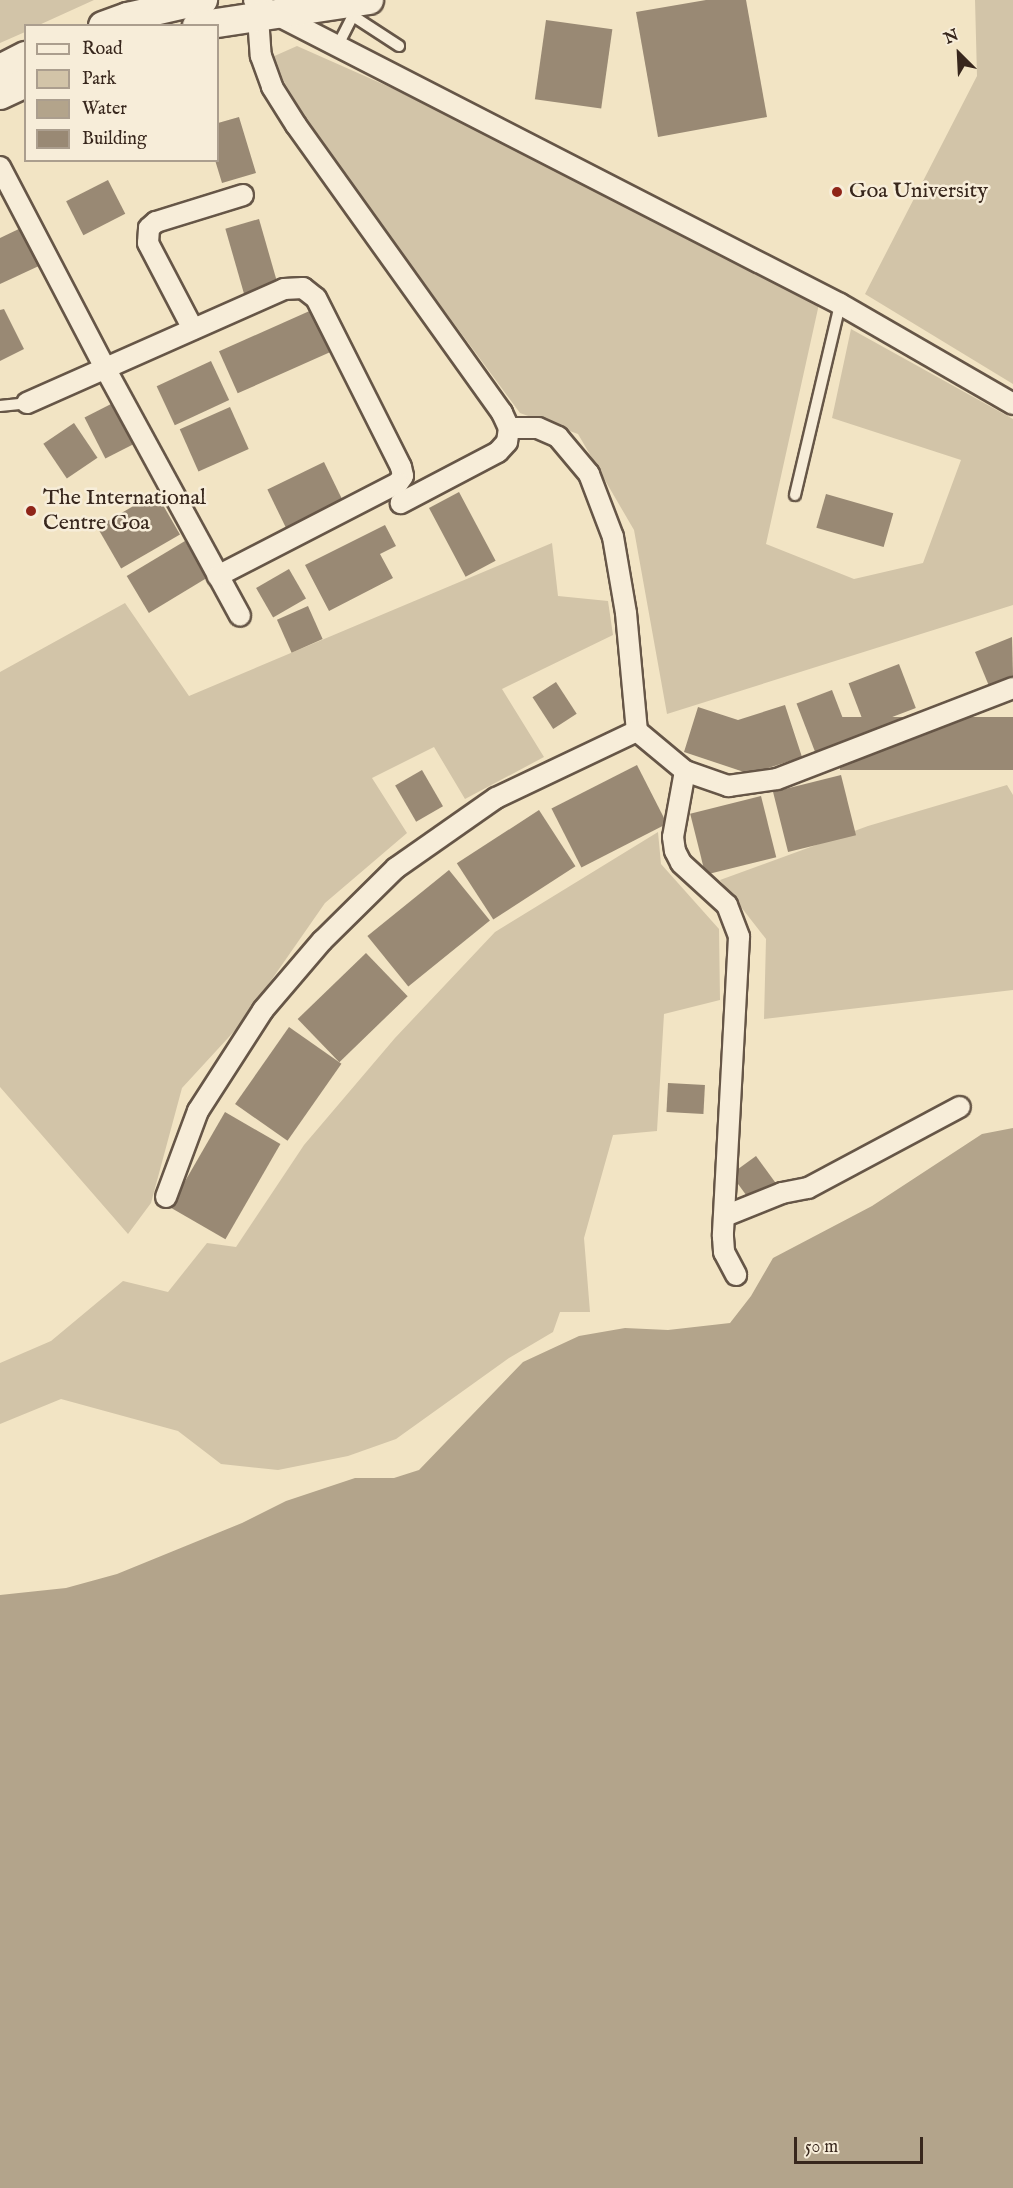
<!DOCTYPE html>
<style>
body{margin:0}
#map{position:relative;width:1013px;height:2188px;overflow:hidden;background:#f2e4c4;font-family:"IM FELL English",serif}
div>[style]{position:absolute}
.green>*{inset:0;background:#d2c4a8}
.water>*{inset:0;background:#b3a48b}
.building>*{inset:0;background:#998974;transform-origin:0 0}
.roads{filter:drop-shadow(2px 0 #665647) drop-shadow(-2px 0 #665647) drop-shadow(0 2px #665647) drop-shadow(0 -2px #665647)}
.service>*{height:10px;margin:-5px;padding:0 5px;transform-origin:5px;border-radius:5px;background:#f7edd9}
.minor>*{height:20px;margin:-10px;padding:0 10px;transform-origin:10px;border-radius:10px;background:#f7edd9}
.secondary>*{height:28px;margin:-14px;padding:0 14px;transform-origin:14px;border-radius:14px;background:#f7edd9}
.dots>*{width:16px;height:16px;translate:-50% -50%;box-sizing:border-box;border:3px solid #f7edd9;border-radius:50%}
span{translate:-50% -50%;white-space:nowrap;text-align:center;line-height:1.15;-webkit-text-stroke:5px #f7edd9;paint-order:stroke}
.poi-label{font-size:22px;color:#38271d}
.left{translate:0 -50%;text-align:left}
.legend{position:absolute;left:24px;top:24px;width:195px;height:138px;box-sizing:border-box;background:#f7edd9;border:2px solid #ab9e8e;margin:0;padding:8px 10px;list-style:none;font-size:18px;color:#38271d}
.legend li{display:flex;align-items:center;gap:12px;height:30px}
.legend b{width:30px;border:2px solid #ab9e8e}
.north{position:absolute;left:929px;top:24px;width:60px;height:60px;-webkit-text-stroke:4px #f7edd9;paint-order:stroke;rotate:336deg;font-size:16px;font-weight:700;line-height:24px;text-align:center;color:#38271d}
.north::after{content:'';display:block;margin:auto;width:21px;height:27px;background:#38271d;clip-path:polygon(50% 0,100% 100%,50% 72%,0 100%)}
.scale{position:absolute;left:794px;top:2137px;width:129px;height:27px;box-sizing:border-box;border:3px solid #38271d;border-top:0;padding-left:8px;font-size:18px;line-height:21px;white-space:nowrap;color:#38271d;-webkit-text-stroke:4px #f7edd9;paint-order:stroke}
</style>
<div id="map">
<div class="green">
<i style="clip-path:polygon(0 0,94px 0,39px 25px,26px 26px,25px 32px,0 43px)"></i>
<i style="clip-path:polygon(975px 0,1013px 0,1013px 384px,865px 294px,977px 76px)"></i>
<i style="clip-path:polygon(297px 46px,394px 89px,819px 304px,766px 544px,854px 579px,923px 563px,961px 460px,832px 418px,851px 329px,1013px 419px,1013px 605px,667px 714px,634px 530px,578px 434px,520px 413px,320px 142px,270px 58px)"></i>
<i style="clip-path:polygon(552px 543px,558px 596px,608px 601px,613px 635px,502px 689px,544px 757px,465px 799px,434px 747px,372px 778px,407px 833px,325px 903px,240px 1025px,182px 1088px,151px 1203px,128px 1234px,0 1087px,0 672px,125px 603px,189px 696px)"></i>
<i style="clip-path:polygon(1007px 785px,1013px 795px,1013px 990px,764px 1019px,766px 939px,720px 880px,868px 826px)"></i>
<i style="clip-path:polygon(658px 832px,661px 864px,719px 929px,720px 1000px,664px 1014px,657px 1131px,613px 1135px,584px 1238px,590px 1312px,560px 1312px,553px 1332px,509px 1358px,396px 1439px,348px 1456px,278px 1470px,221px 1464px,178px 1431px,61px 1399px,0 1424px,0 1363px,51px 1341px,123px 1281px,168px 1292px,207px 1243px,236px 1247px,304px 1145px,395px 1038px,495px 932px)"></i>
</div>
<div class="water">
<i style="clip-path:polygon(1013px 1128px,1013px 2188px,0 2188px,0 1595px,66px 1588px,117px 1574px,242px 1523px,286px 1501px,355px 1478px,394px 1478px,419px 1470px,523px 1362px,579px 1336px,625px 1328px,668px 1330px,730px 1323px,751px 1296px,773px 1258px,872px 1206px,982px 1134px)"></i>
</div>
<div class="building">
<i style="clip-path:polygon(706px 0,746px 0,767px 117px,658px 137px,636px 12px)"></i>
<i style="left:546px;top:20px;width:67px;height:80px;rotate:8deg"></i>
<i style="clip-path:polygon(239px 117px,256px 173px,222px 183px,215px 160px,218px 160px,218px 123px)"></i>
<i style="left:108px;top:180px;width:38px;height:47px;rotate:63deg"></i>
<i style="left:259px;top:219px;width:69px;height:35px;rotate:74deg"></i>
<i style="clip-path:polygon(23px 227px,41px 265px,0 284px,0 238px)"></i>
<i style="clip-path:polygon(4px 309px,24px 349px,0 361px,0 310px)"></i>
<i style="left:314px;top:309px;width:46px;height:104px;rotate:66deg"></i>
<i style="left:211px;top:361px;width:43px;height:60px;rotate:65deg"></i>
<i style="left:113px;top:403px;width:46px;height:32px;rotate:63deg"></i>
<i style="left:230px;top:407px;width:46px;height:55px;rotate:66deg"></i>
<i style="left:74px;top:423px;width:42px;height:37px;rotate:56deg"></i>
<i style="left:324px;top:462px;width:43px;height:63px;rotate:64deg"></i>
<i style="left:459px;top:492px;width:78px;height:34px;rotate:62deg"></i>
<i style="left:156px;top:493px;width:48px;height:68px;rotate:60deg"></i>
<i style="left:826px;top:494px;width:70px;height:35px;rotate:16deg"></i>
<i style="clip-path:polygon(385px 525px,396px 546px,380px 554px,393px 578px,329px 611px,305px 565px)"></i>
<i style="left:185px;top:541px;width:43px;height:68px;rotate:59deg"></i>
<i style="left:289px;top:569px;width:34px;height:38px;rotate:60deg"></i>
<i style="left:308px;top:606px;width:36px;height:34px;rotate:66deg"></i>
<i style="clip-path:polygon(1012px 637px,1013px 676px,989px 686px,975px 652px)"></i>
<i style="left:899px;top:664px;width:47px;height:54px;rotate:69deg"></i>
<i style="left:556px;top:682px;width:38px;height:28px;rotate:57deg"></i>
<i style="left:832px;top:690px;width:53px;height:38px;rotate:69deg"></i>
<i style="clip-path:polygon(785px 705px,802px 757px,750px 774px,684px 752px,698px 707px,738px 720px)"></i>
<i style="left:1013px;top:717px;width:53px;height:173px;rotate:90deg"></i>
<i style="left:637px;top:765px;width:66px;height:96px;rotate:63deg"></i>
<i style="left:422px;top:770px;width:42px;height:31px;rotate:60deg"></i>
<i style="left:841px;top:775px;width:62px;height:70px;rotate:76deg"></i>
<i style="left:761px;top:796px;width:63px;height:73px;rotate:76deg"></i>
<i style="left:539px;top:810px;width:67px;height:98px;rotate:57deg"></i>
<i style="left:449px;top:870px;width:65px;height:105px;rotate:51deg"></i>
<i style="left:366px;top:953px;width:60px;height:95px;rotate:46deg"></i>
<i style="left:289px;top:1027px;width:64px;height:94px;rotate:35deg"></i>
<i style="left:668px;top:1083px;width:37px;height:29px;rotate:3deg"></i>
<i style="left:225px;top:1112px;width:64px;height:110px;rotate:30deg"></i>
<i style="left:756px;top:1156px;width:36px;height:31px;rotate:54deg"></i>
</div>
<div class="roads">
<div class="service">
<i style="left:338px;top:45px;width:33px;rotate:-63deg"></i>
<i style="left:353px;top:16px;width:55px;rotate:33.1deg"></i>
<i style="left:0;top:406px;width:27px;rotate:-6deg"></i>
<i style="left:795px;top:495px;width:196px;rotate:-76.7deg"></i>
</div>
<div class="minor">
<i style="left:254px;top:0;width:25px;rotate:34deg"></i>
<i style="left:275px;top:14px;width:635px;rotate:27.17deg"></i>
<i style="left:840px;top:304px;width:200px;rotate:30deg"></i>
<i style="left:258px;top:17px;width:39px;rotate:86deg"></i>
<i style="left:261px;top:56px;width:33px;rotate:70deg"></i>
<i style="left:272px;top:87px;width:45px;rotate:57.7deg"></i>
<i style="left:296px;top:125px;width:354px;rotate:54.4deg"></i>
<i style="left:502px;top:413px;width:17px;rotate:65deg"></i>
<i style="left:509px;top:428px;width:14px;rotate:98deg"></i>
<i style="left:507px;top:442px;width:13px;rotate:132deg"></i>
<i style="left:498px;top:452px;width:110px;rotate:152.3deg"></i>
<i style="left:0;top:167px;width:227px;rotate:62.4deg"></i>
<i style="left:105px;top:368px;width:282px;rotate:61.4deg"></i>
<i style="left:193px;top:329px;width:97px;rotate:-117.6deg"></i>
<i style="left:148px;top:243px;width:15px;rotate:-86deg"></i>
<i style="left:149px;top:228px;width:9px;rotate:-41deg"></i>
<i style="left:156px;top:222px;width:91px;rotate:-17.2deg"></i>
<i style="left:27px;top:403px;width:281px;rotate:-23.9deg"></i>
<i style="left:284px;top:289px;width:19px;rotate:-3deg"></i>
<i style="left:303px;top:288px;width:16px;rotate:38deg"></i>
<i style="left:316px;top:298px;width:189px;rotate:63.3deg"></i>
<i style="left:401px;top:467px;width:9px;rotate:77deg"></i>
<i style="left:403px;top:476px;width:9px;rotate:126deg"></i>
<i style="left:398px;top:483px;width:203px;rotate:152.7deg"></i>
<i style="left:509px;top:428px;width:29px"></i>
<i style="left:538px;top:428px;width:22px;rotate:24deg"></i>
<i style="left:558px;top:437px;width:48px;rotate:50deg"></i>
<i style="left:589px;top:474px;width:67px;rotate:69.1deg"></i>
<i style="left:613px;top:537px;width:77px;rotate:80.3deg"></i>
<i style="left:626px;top:613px;width:119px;rotate:84.7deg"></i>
<i style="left:685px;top:771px;width:67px;rotate:100.3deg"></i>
<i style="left:673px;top:837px;width:14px;rotate:82deg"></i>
<i style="left:675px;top:851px;width:13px;rotate:63deg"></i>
<i style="left:681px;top:863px;width:62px;rotate:42.4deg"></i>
<i style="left:727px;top:905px;width:34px;rotate:69deg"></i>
<i style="left:739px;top:937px;width:300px;rotate:93.1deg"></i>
<i style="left:723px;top:1237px;width:15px;rotate:86deg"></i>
<i style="left:724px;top:1252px;width:26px;rotate:62deg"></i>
<i style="left:166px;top:1197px;width:92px;rotate:-69.6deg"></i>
<i style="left:198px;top:1111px;width:120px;rotate:-57.2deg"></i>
<i style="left:263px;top:1010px;width:91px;rotate:-49.5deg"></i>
<i style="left:322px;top:941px;width:104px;rotate:-44.6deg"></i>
<i style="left:396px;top:868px;width:122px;rotate:-35deg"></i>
<i style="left:496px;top:798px;width:156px;rotate:-25.4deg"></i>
<i style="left:637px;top:731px;width:62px;rotate:39.8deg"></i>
<i style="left:685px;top:771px;width:46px;rotate:19.2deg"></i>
<i style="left:728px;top:786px;width:49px;rotate:-8.1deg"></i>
<i style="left:777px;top:779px;width:253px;rotate:-21.1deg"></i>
<i style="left:725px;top:1216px;width:61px;rotate:-22deg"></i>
<i style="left:782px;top:1193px;width:26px;rotate:-11deg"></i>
<i style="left:808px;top:1188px;width:172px;rotate:-28.1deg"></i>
</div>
<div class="secondary">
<i style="left:103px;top:26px;width:27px;rotate:-20deg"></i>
<i style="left:128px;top:17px;width:77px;rotate:-12.8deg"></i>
<i style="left:197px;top:26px;width:174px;rotate:-8.6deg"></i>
<i style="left:0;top:69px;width:29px;rotate:-27deg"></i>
<i style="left:0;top:95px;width:29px;rotate:-25deg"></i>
</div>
</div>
<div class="dots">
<i style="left:837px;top:192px;background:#8f2418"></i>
<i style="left:31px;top:511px;background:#8f2418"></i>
</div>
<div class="poi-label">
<span class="left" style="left:849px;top:192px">Goa University</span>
<span class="left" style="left:43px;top:511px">The International<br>Centre Goa</span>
</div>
<ul class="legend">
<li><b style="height:8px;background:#f7edd9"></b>Road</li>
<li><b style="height:16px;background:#d2c4a8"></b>Park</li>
<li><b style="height:16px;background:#b3a48b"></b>Water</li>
<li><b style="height:16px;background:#998974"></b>Building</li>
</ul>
<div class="north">N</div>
<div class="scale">50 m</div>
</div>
